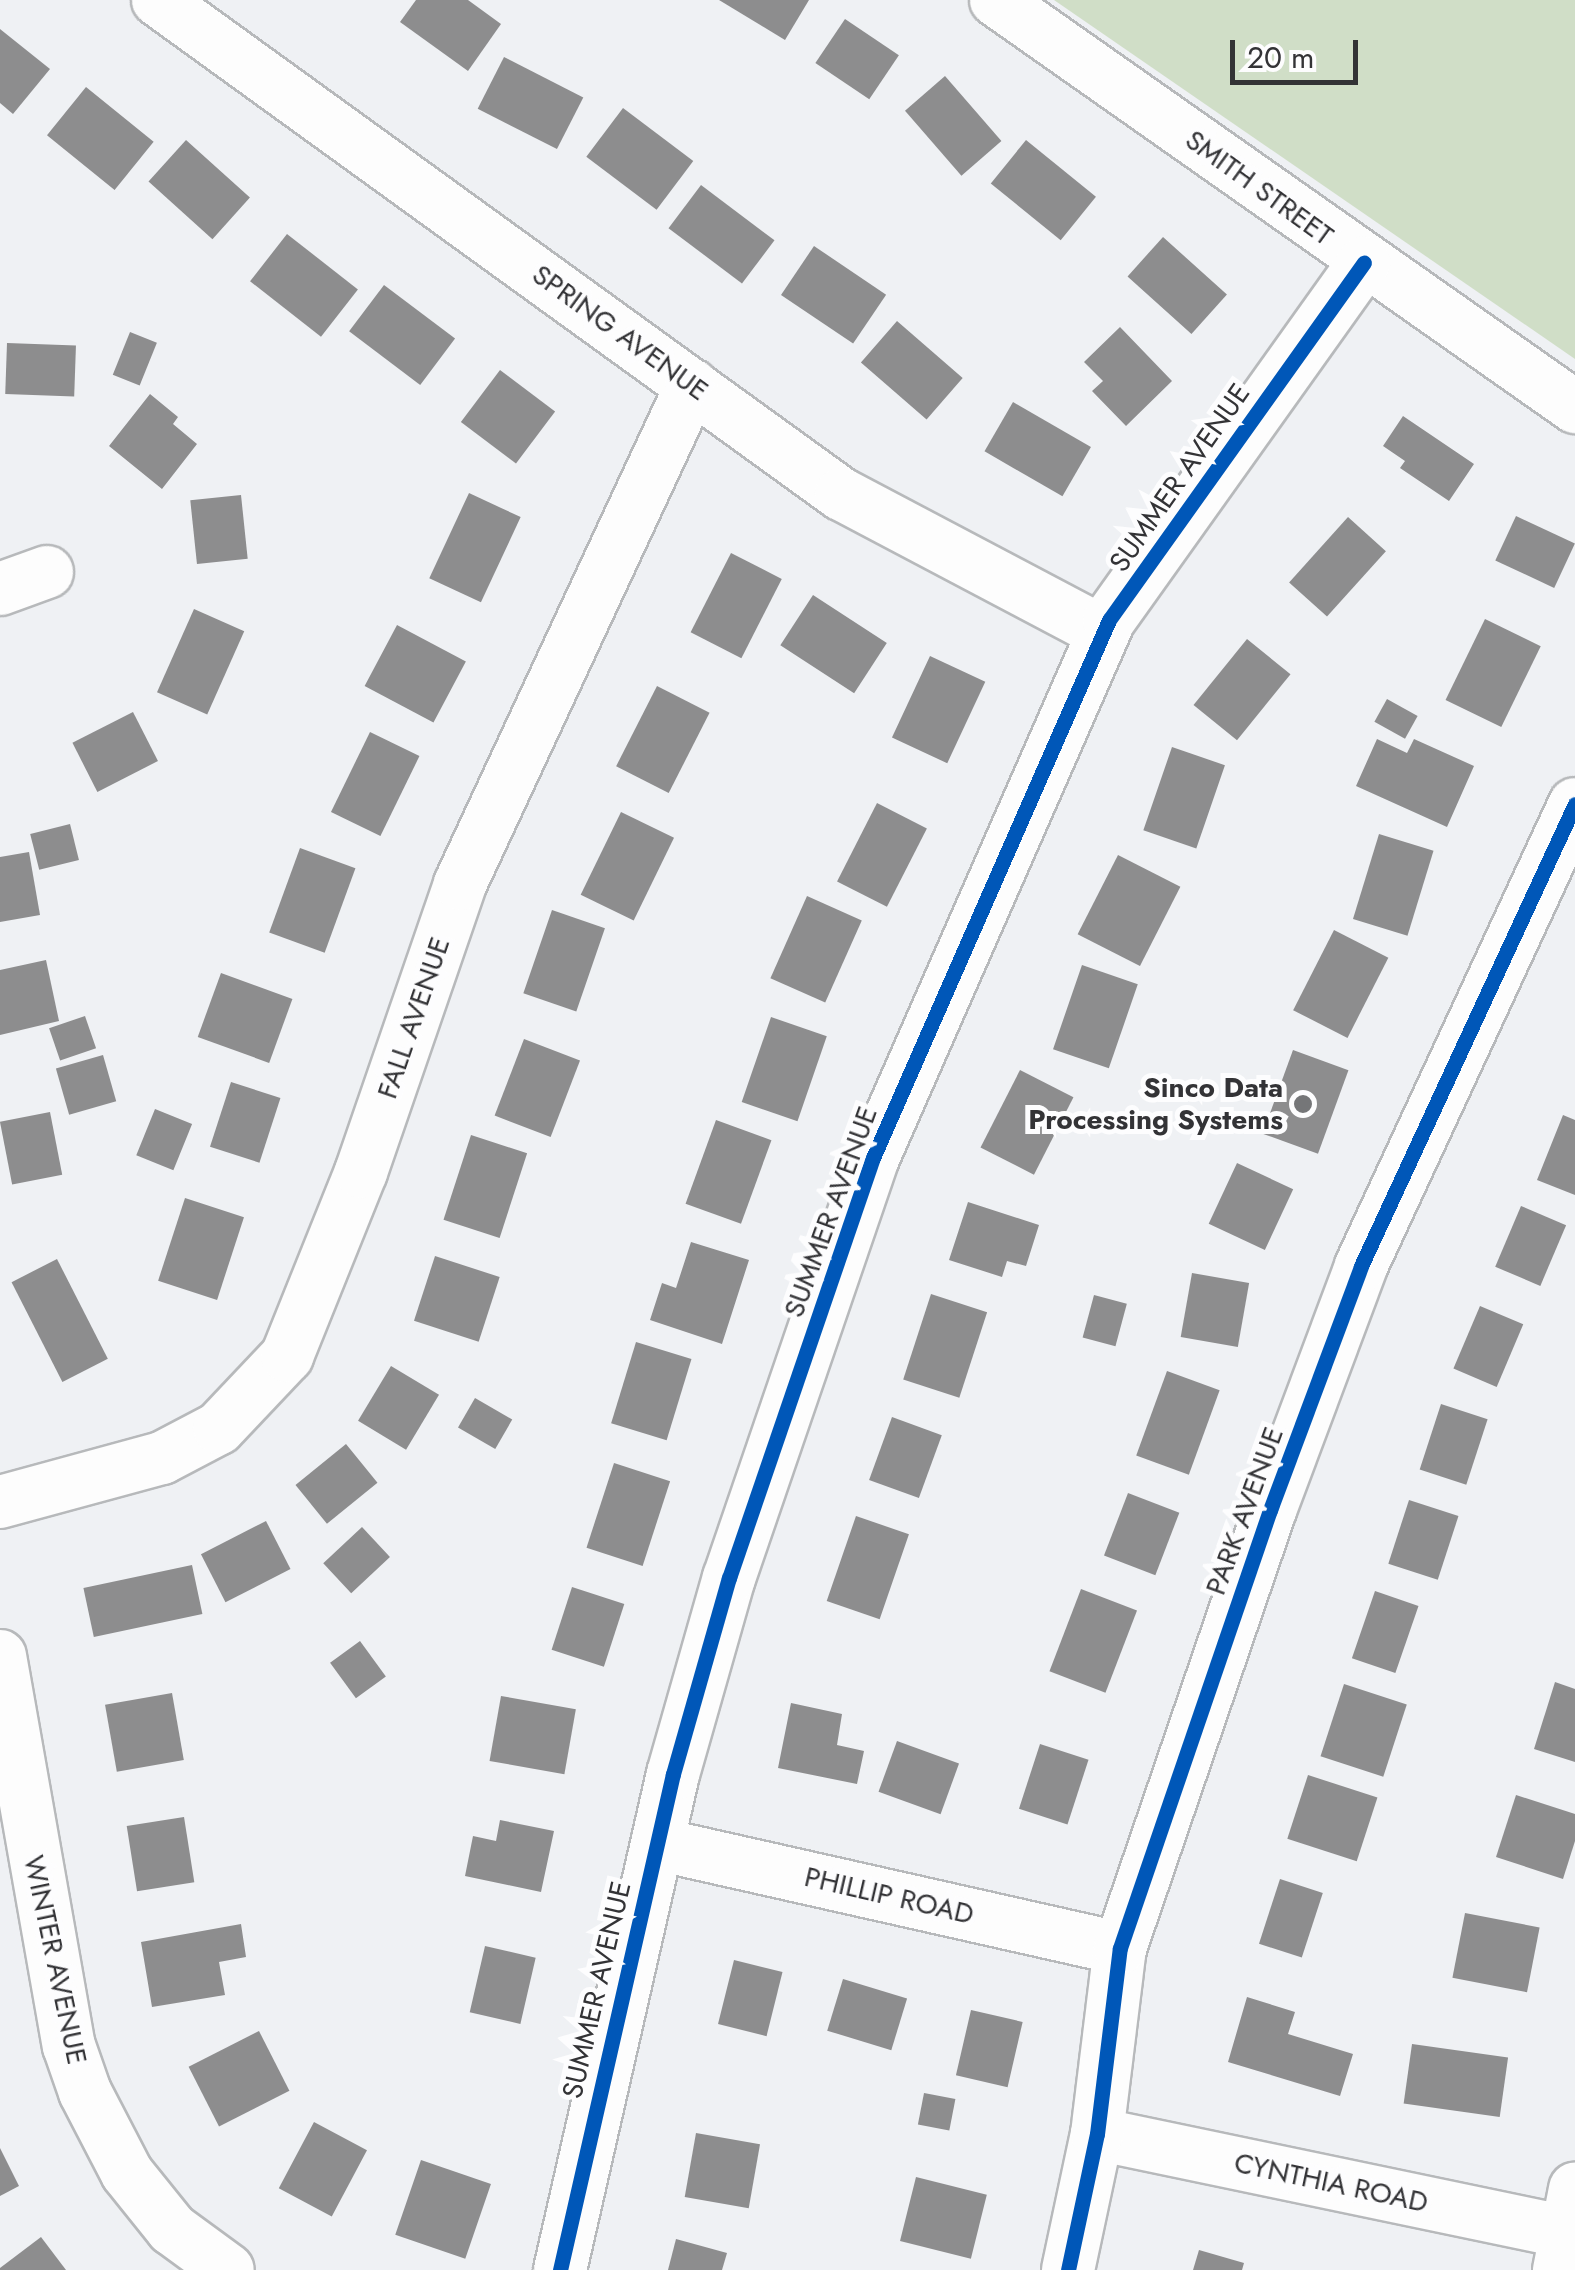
<!DOCTYPE html>
<style>
body{margin:0}
#map{position:relative;width:1575px;height:2270px;overflow:hidden;background:#eff1f4;font-family:Jost,sans-serif}
div>[style]{position:absolute}
.green>*{inset:0;background:#d0dec7}
.building>*{inset:0;background:#8d8d8e;transform-origin:0 0}
.roads{filter:drop-shadow(2px 0 #b7b9bb) drop-shadow(-2px 0 #b7b9bb) drop-shadow(0 2px #b7b9bb) drop-shadow(0 -2px #b7b9bb)}
.minor>*{height:52px;margin:-26px;padding:0 26px;transform-origin:26px;border-radius:26px;background:#fdfdfd}
.cycleway>*{height:15px;margin:-7.5px;padding:0 7.5px;transform-origin:7.5px;border-radius:7.5px;background:#0057b8}
.dots>*{width:28px;height:28px;translate:-50% -50%;box-sizing:border-box;border:5px solid #fdfdfe;border-radius:50%}
span{translate:-50% -50%;white-space:nowrap;text-align:center;line-height:1.15;-webkit-text-stroke:10px #fdfdfe;paint-order:stroke}
.street-label{font-size:28px;color:#333336}
.poi-label{font-size:28px;color:#333336;font-weight:700}
.right{translate:-100% -50%;text-align:right}
.scale{position:absolute;left:1230px;top:40px;width:128px;height:45px;box-sizing:border-box;border:5px solid #333336;border-top:0;padding-left:12px;font-size:30px;line-height:35px;white-space:nowrap;color:#333336;-webkit-text-stroke:8px #fdfdfe;paint-order:stroke}
</style>
<div id="map">
<div class="green">
<i style="clip-path:polygon(1054px 0,1575px 0,1575px 359px)"></i>
</div>
<div class="building">
<i style="clip-path:polygon(416px 0,468px 0,501px 24px,468px 71px,400px 22px)"></i>
<i style="clip-path:polygon(719px 0,809px 0,785px 40px)"></i>
<i style="left:845px;top:19px;width:65px;height:53px;rotate:34deg"></i>
<i style="clip-path:polygon(0 29px,50px 69px,13px 114px,0 103px)"></i>
<i style="left:504px;top:57px;width:89px;height:58px;rotate:27deg"></i>
<i style="left:945px;top:76px;width:86px;height:53px;rotate:49deg"></i>
<i style="left:86px;top:87px;width:87px;height:62px;rotate:39deg"></i>
<i style="left:623px;top:108px;width:88px;height:61px;rotate:37deg"></i>
<i style="left:186px;top:140px;width:86px;height:56px;rotate:42deg"></i>
<i style="left:1026px;top:140px;width:90px;height:56px;rotate:39deg"></i>
<i style="left:701px;top:185px;width:92px;height:54px;rotate:37deg"></i>
<i style="left:287px;top:234px;width:90px;height:60px;rotate:38deg"></i>
<i style="left:1163px;top:237px;width:86px;height:53px;rotate:42deg"></i>
<i style="left:814px;top:246px;width:87px;height:59px;rotate:34deg"></i>
<i style="left:384px;top:285px;width:89px;height:58px;rotate:37deg"></i>
<i style="left:897px;top:321px;width:87px;height:55px;rotate:41deg"></i>
<i style="clip-path:polygon(1120px 327px,1172px 381px,1126px 426px,1092px 391px,1103px 381px,1084px 362px)"></i>
<i style="left:130px;top:332px;width:29px;height:46px;rotate:22deg"></i>
<i style="left:7px;top:343px;width:69px;height:51px;rotate:2deg"></i>
<i style="left:500px;top:370px;width:69px;height:65px;rotate:37deg"></i>
<i style="clip-path:polygon(150px 394px,178px 417px,173px 424px,197px 444px,162px 489px,109px 446px)"></i>
<i style="left:1013px;top:402px;width:90px;height:57px;rotate:30deg"></i>
<i style="clip-path:polygon(1403px 416px,1474px 464px,1449px 501px,1400px 468px,1405px 461px,1383px 446px)"></i>
<i style="left:469px;top:493px;width:57px;height:94px;rotate:25deg"></i>
<i style="left:241px;top:495px;width:64px;height:51px;rotate:84deg"></i>
<i style="left:1516px;top:516px;width:65px;height:49px;rotate:25deg"></i>
<i style="left:1348px;top:517px;width:51px;height:88px;rotate:42deg"></i>
<i style="left:731px;top:553px;width:57px;height:89px;rotate:27deg"></i>
<i style="left:813px;top:595px;width:88px;height:60px;rotate:33deg"></i>
<i style="left:194px;top:609px;width:55px;height:91px;rotate:24deg"></i>
<i style="left:1485px;top:619px;width:62px;height:90px;rotate:26deg"></i>
<i style="left:397px;top:625px;width:78px;height:69px;rotate:28deg"></i>
<i style="left:1247px;top:639px;width:56px;height:85px;rotate:39deg"></i>
<i style="left:930px;top:656px;width:61px;height:90px;rotate:25deg"></i>
<i style="left:657px;top:686px;width:59px;height:90px;rotate:27deg"></i>
<i style="left:1387px;top:699px;width:35px;height:26px;rotate:29deg"></i>
<i style="left:133px;top:712px;width:55px;height:68px;rotate:63deg"></i>
<i style="left:370px;top:732px;width:55px;height:89px;rotate:26deg"></i>
<i style="clip-path:polygon(1377px 739px,1407px 753px,1414px 739px,1474px 766px,1447px 827px,1356px 786px)"></i>
<i style="left:1172px;top:747px;width:56px;height:88px;rotate:19deg"></i>
<i style="left:877px;top:803px;width:56px;height:88px;rotate:27deg"></i>
<i style="left:621px;top:812px;width:59px;height:92px;rotate:26deg"></i>
<i style="left:70px;top:824px;width:37px;height:41px;rotate:76deg"></i>
<i style="left:1379px;top:834px;width:57px;height:89px;rotate:17deg"></i>
<i style="left:300px;top:848px;width:59px;height:90px;rotate:20deg"></i>
<i style="clip-path:polygon(29px 852px,40px 915px,0 922px,0 857px)"></i>
<i style="left:1118px;top:855px;width:70px;height:89px;rotate:27deg"></i>
<i style="left:807px;top:896px;width:60px;height:90px;rotate:24deg"></i>
<i style="left:552px;top:910px;width:56px;height:88px;rotate:19deg"></i>
<i style="left:1334px;top:930px;width:61px;height:90px;rotate:27deg"></i>
<i style="clip-path:polygon(46px 960px,59px 1021px,0 1035px,0 970px)"></i>
<i style="left:1082px;top:965px;width:59px;height:89px;rotate:19deg"></i>
<i style="left:221px;top:973px;width:76px;height:68px;rotate:20deg"></i>
<i style="left:85px;top:1016px;width:34px;height:38px;rotate:71deg"></i>
<i style="left:771px;top:1017px;width:59px;height:90px;rotate:19deg"></i>
<i style="left:524px;top:1039px;width:60px;height:82px;rotate:21deg"></i>
<i style="left:1293px;top:1050px;width:59px;height:89px;rotate:20deg"></i>
<i style="left:103px;top:1055px;width:48px;height:49px;rotate:74deg"></i>
<i style="left:1020px;top:1070px;width:60px;height:87px;rotate:27deg"></i>
<i style="left:231px;top:1082px;width:52px;height:68px;rotate:18deg"></i>
<i style="left:155px;top:1109px;width:40px;height:50px;rotate:22deg"></i>
<i style="left:50px;top:1112px;width:64px;height:51px;rotate:79deg"></i>
<i style="clip-path:polygon(1563px 1115px,1575px 1120px,1575px 1195px,1537px 1180px)"></i>
<i style="left:716px;top:1120px;width:59px;height:89px;rotate:20deg"></i>
<i style="left:471px;top:1135px;width:59px;height:89px;rotate:18deg"></i>
<i style="left:1237px;top:1163px;width:62px;height:67px;rotate:25deg"></i>
<i style="left:185px;top:1198px;width:62px;height:87px;rotate:18deg"></i>
<i style="clip-path:polygon(968px 1202px,1039px 1225px,1026px 1266px,1007px 1261px,1002px 1277px,949px 1260px)"></i>
<i style="left:1521px;top:1206px;width:49px;height:66px;rotate:23deg"></i>
<i style="clip-path:polygon(691px 1242px,749px 1260px,722px 1344px,650px 1320px,662px 1283px,676px 1288px)"></i>
<i style="left:435px;top:1256px;width:68px;height:68px;rotate:18deg"></i>
<i style="left:57px;top:1259px;width:112px;height:51px;rotate:63deg"></i>
<i style="left:1192px;top:1273px;width:58px;height:65px;rotate:10deg"></i>
<i style="left:931px;top:1294px;width:59px;height:90px;rotate:18deg"></i>
<i style="left:1094px;top:1295px;width:34px;height:44px;rotate:15deg"></i>
<i style="left:1480px;top:1306px;width:47px;height:68px;rotate:23deg"></i>
<i style="left:636px;top:1342px;width:58px;height:85px;rotate:17deg"></i>
<i style="left:391px;top:1366px;width:56px;height:64px;rotate:31deg"></i>
<i style="left:1167px;top:1371px;width:56px;height:90px;rotate:20deg"></i>
<i style="left:475px;top:1398px;width:43px;height:34px;rotate:30deg"></i>
<i style="left:1441px;top:1404px;width:49px;height:69px;rotate:18deg"></i>
<i style="left:892px;top:1417px;width:53px;height:67px;rotate:20deg"></i>
<i style="left:346px;top:1444px;width:50px;height:65px;rotate:51deg"></i>
<i style="left:614px;top:1463px;width:59px;height:89px;rotate:18deg"></i>
<i style="left:1128px;top:1493px;width:55px;height:67px;rotate:21deg"></i>
<i style="left:1409px;top:1500px;width:52px;height:67px;rotate:18deg"></i>
<i style="left:856px;top:1516px;width:56px;height:90px;rotate:19deg"></i>
<i style="left:266px;top:1521px;width:54px;height:73px;rotate:63deg"></i>
<i style="left:362px;top:1527px;width:41px;height:53px;rotate:47deg"></i>
<i style="left:192px;top:1565px;width:50px;height:111px;rotate:78deg"></i>
<i style="left:572px;top:1587px;width:55px;height:66px;rotate:18deg"></i>
<i style="left:1081px;top:1589px;width:60px;height:88px;rotate:21deg"></i>
<i style="left:1375px;top:1591px;width:46px;height:71px;rotate:19deg"></i>
<i style="left:360px;top:1641px;width:44px;height:37px;rotate:54deg"></i>
<i style="clip-path:polygon(1555px 1682px,1575px 1689px,1575px 1762px,1534px 1749px)"></i>
<i style="left:1344px;top:1684px;width:66px;height:76px;rotate:18deg"></i>
<i style="left:172px;top:1693px;width:68px;height:68px;rotate:80deg"></i>
<i style="left:501px;top:1696px;width:76px;height:66px;rotate:10deg"></i>
<i style="clip-path:polygon(791px 1703px,842px 1714px,837px 1745px,864px 1751px,857px 1784px,778px 1768px)"></i>
<i style="left:897px;top:1741px;width:66px;height:54px;rotate:20deg"></i>
<i style="left:1040px;top:1744px;width:51px;height:68px;rotate:18deg"></i>
<i style="left:1308px;top:1775px;width:73px;height:67px;rotate:18deg"></i>
<i style="clip-path:polygon(1516px 1795px,1575px 1814px,1575px 1841px,1563px 1879px,1496px 1857px)"></i>
<i style="left:184px;top:1817px;width:66px;height:58px;rotate:81deg"></i>
<i style="clip-path:polygon(500px 1820px,554px 1831px,541px 1892px,465px 1876px,473px 1836px,496px 1841px)"></i>
<i style="left:1280px;top:1879px;width:45px;height:68px;rotate:18deg"></i>
<i style="left:1465px;top:1913px;width:76px;height:66px;rotate:11deg"></i>
<i style="clip-path:polygon(241px 1924px,246px 1957px,219px 1962px,225px 1995px,152px 2007px,141px 1942px)"></i>
<i style="left:485px;top:1946px;width:52px;height:68px;rotate:13deg"></i>
<i style="left:734px;top:1960px;width:50px;height:66px;rotate:14deg"></i>
<i style="left:843px;top:1979px;width:67px;height:54px;rotate:17deg"></i>
<i style="clip-path:polygon(1247px 1997px,1295px 2012px,1288px 2034px,1353px 2054px,1340px 2096px,1228px 2062px)"></i>
<i style="left:971px;top:2010px;width:53px;height:67px;rotate:13deg"></i>
<i style="left:259px;top:2031px;width:67px;height:79px;rotate:63deg"></i>
<i style="left:1412px;top:2044px;width:97px;height:60px;rotate:8deg"></i>
<i style="left:924px;top:2093px;width:32px;height:32px;rotate:11deg"></i>
<i style="left:314px;top:2122px;width:60px;height:75px;rotate:28deg"></i>
<i style="left:696px;top:2133px;width:65px;height:65px;rotate:10deg"></i>
<i style="clip-path:polygon(0 2148px,19px 2186px,0 2196px)"></i>
<i style="left:421px;top:2160px;width:74px;height:79px;rotate:19deg"></i>
<i style="left:916px;top:2177px;width:73px;height:66px;rotate:14deg"></i>
<i style="clip-path:polygon(41px 2237px,66px 2270px,0 2270px,0 2268px)"></i>
<i style="clip-path:polygon(676px 2239px,727px 2253px,722px 2270px,668px 2270px)"></i>
<i style="clip-path:polygon(1199px 2250px,1244px 2263px,1242px 2270px,1193px 2270px)"></i>
</div>
<div class="roads">
<div class="minor">
<i style="left:158px;top:0;width:843px;rotate:35.88deg"></i>
<i style="left:841px;top:494px;width:296px;rotate:27.8deg"></i>
<i style="left:996px;top:0;width:708px;rotate:35.1deg"></i>
<i style="left:0;top:589px;width:50px;rotate:-19.9deg"></i>
<i style="left:0;top:1502px;width:168px;rotate:-15.2deg"></i>
<i style="left:162px;top:1458px;width:64px;rotate:-27.8deg"></i>
<i style="left:219px;top:1428px;width:99px;rotate:-46.6deg"></i>
<i style="left:287px;top:1356px;width:198px;rotate:-68.1deg"></i>
<i style="left:361px;top:1172px;width:305px;rotate:-71deg"></i>
<i style="left:460px;top:884px;width:550px;rotate:-65.06deg"></i>
<i style="left:0;top:1656px;width:396px;rotate:80deg"></i>
<i style="left:69px;top:2046px;width:49px;rotate:70.8deg"></i>
<i style="left:85px;top:2092px;width:91px;rotate:62.6deg"></i>
<i style="left:127px;top:2173px;width:72px;rotate:51.2deg"></i>
<i style="left:172px;top:2229px;width:69px;rotate:36.2deg"></i>
<i style="left:657px;top:1844px;width:475px;rotate:12.7deg"></i>
<i style="left:1097px;top:2134px;width:479px;rotate:11.8deg"></i>
<i style="left:560px;top:2270px;width:509px;rotate:-77.17deg"></i>
<i style="left:673px;top:1774px;width:204px;rotate:-74.1deg"></i>
<i style="left:729px;top:1578px;width:442px;rotate:-71.1deg"></i>
<i style="left:872px;top:1160px;width:590px;rotate:-66.3deg"></i>
<i style="left:1109px;top:620px;width:439px;rotate:-54.5deg"></i>
<i style="left:1068px;top:2270px;width:139px;rotate:-78deg"></i>
<i style="left:1097px;top:2134px;width:187px;rotate:-83deg"></i>
<i style="left:1120px;top:1948px;width:463px;rotate:-71.1deg"></i>
<i style="left:1270px;top:1510px;width:260px;rotate:-69.5deg"></i>
<i style="left:1361px;top:1266px;width:509px;rotate:-65.15deg"></i>
<i style="left:1559px;top:2270px;width:83px;rotate:-78.8deg"></i>
</div>
</div>
<div class="cycleway">
<i style="left:560px;top:2270px;width:509px;rotate:-77.17deg"></i>
<i style="left:673px;top:1774px;width:204px;rotate:-74.1deg"></i>
<i style="left:729px;top:1578px;width:442px;rotate:-71.1deg"></i>
<i style="left:872px;top:1160px;width:590px;rotate:-66.3deg"></i>
<i style="left:1109px;top:620px;width:439px;rotate:-54.5deg"></i>
<i style="left:1068px;top:2270px;width:139px;rotate:-78deg"></i>
<i style="left:1097px;top:2134px;width:187px;rotate:-83deg"></i>
<i style="left:1120px;top:1948px;width:463px;rotate:-71.1deg"></i>
<i style="left:1270px;top:1510px;width:260px;rotate:-69.5deg"></i>
<i style="left:1361px;top:1266px;width:509px;rotate:-65.15deg"></i>
</div>
<div class="dots">
<i style="left:1303px;top:1104px;background:#757678"></i>
</div>
<div class="street-label">
<span style="left:1259px;top:188px;rotate:36deg">SMITH STREET</span>
<span style="left:620px;top:333px;rotate:36deg">SPRING AVENUE</span>
<span style="left:1180px;top:478px;rotate:-55deg">SUMMER AVENUE</span>
<span style="left:414px;top:1018px;rotate:-71deg">FALL AVENUE</span>
<span style="left:831px;top:1212px;rotate:-70deg">SUMMER AVENUE</span>
<span style="left:1245px;top:1511px;rotate:-70deg">PARK AVENUE</span>
<span style="left:889px;top:1896px;rotate:13deg">PHILLIP ROAD</span>
<span style="left:55px;top:1960px;rotate:78deg">WINTER AVENUE</span>
<span style="left:597px;top:1990px;rotate:-77deg">SUMMER AVENUE</span>
<span style="left:1331px;top:2183px;rotate:12deg">CYNTHIA ROAD</span>
</div>
<div class="poi-label">
<span class="right" style="left:1283px;top:1104px">Sinco Data<br>Processing Systems</span>
</div>
<div class="scale">20 m</div>
</div>
